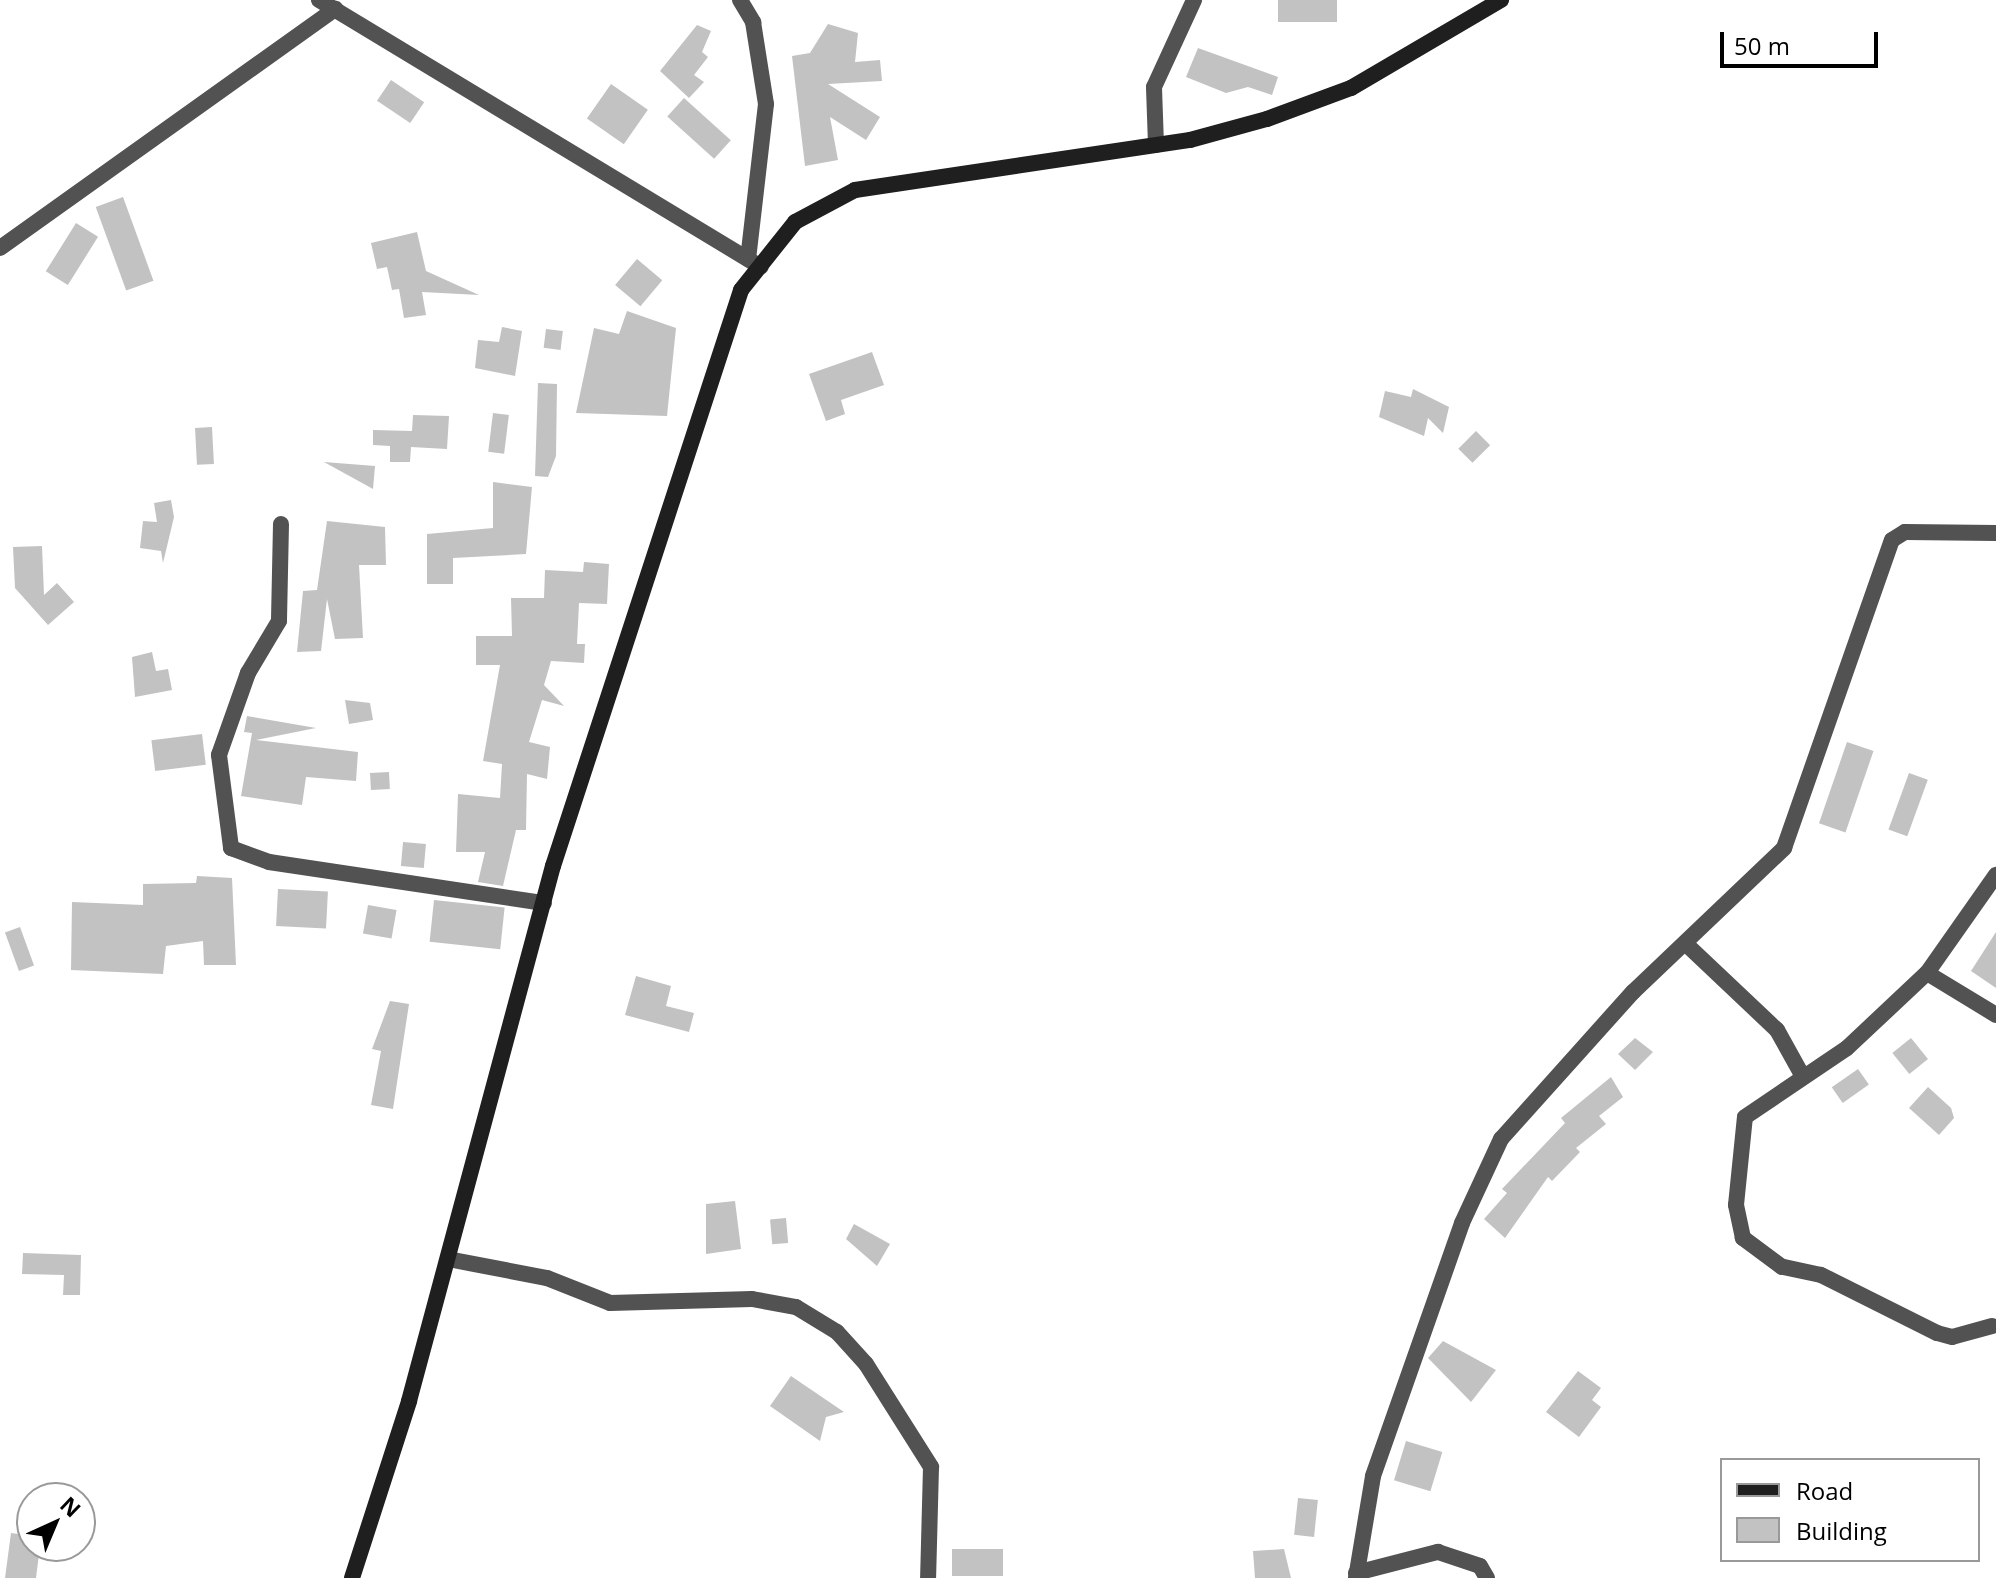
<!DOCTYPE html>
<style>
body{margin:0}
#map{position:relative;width:1996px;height:1578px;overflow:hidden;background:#fff;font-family:"Open Sans",sans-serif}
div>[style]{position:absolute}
.building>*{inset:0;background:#c2c2c2;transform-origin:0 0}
.street>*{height:16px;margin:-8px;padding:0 8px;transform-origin:8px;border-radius:8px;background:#525252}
.secondary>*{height:16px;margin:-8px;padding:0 8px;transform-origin:8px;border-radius:8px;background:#1f1f1f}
span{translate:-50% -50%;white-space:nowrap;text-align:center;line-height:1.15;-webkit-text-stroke:6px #fff;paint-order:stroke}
.legend{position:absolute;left:1720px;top:1458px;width:260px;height:104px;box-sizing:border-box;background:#fff;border:2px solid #999;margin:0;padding:10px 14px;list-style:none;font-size:24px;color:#000}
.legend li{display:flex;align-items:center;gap:16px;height:40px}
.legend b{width:40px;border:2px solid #999}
.north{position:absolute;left:16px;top:1482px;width:80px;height:80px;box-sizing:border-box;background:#fff;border:2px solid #999;border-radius:50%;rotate:44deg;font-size:22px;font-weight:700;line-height:32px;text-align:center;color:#000}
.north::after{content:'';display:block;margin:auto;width:28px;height:36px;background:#000;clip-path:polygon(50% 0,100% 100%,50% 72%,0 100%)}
.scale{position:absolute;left:1720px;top:32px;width:158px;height:36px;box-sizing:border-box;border:4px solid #000;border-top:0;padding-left:10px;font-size:24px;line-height:28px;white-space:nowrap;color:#000;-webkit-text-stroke:6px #fff;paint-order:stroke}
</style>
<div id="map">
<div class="building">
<i style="left:1278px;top:0;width:59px;height:22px"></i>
<i style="clip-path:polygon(828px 24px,858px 33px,855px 62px,880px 60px,882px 81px,828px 84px,880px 117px,866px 140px,830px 117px,838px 160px,805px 166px,792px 56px,810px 53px)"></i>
<i style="clip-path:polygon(697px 25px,711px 31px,702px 52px,708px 57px,694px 75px,704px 82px,689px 98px,660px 71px)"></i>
<i style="clip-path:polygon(1198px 48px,1278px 77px,1272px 95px,1248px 87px,1226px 93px,1186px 77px)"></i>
<i style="left:391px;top:80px;width:40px;height:25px;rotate:34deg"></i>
<i style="left:611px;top:84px;width:45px;height:42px;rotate:35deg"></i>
<i style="left:684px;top:98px;width:63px;height:25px;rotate:42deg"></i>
<i style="left:123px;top:197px;width:89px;height:29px;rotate:70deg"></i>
<i style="left:76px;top:223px;width:26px;height:57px;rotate:32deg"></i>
<i style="clip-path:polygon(417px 232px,426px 271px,479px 295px,422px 292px,426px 315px,404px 318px,399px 289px,392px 290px,387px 267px,377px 269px,371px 243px)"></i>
<i style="left:637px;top:259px;width:33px;height:34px;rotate:40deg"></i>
<i style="clip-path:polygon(627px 311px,676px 328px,667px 416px,576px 413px,594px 328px,619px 334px)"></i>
<i style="clip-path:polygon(502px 327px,522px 331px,515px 376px,475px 368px,478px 340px,499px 342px)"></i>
<i style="left:546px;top:329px;width:17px;height:19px;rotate:7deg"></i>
<i style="clip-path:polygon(872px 352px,884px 385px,841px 400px,845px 414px,826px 421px,809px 374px)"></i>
<i style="clip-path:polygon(538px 383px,557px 384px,556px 456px,548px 477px,535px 476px)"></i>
<i style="clip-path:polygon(1413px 389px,1449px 407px,1443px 433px,1428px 418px,1424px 436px,1379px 417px,1385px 391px,1411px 397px)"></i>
<i style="left:493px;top:413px;width:16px;height:39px;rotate:7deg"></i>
<i style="clip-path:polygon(413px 415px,449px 416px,447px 449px,411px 447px,410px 462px,390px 462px,390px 446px,373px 445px,373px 430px,412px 431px)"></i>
<i style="left:212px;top:427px;width:37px;height:17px;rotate:87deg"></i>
<i style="left:1476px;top:431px;width:20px;height:25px;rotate:45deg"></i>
<i style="clip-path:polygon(324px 462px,375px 466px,373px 489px)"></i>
<i style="clip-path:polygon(493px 482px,532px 487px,526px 554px,453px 558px,453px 584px,427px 584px,427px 534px,493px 528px)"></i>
<i style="clip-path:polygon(171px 500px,174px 517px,163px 563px,161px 551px,140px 548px,143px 521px,157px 522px,154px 503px)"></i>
<i style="clip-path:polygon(327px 521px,385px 527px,386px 565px,359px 565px,363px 638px,335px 639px,327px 599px,321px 651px,297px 652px,303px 591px,317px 590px)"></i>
<i style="clip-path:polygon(42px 546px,44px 595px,57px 583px,74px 602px,48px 625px,15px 588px,13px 547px)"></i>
<i style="clip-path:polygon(584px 562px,609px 564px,607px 604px,579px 603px,577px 644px,585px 644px,584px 663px,551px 661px,544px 685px,564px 706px,542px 700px,529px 742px,550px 747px,547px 779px,527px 774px,526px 830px,516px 830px,503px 886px,478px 882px,485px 852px,456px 852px,458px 794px,500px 798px,502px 764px,483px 761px,500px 665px,476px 665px,476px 636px,512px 636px,511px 598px,544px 598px,545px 570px,583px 572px)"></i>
<i style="clip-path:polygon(152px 652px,156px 671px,168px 669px,172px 690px,135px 697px,132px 657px)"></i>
<i style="clip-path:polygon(345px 700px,370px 703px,373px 720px,349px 724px)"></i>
<i style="clip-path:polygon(247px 716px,316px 728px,256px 740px,358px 752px,356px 781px,306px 777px,302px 805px,241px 796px,252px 733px,244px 732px)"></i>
<i style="left:202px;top:734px;width:31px;height:51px;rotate:83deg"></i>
<i style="left:1847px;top:742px;width:28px;height:86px;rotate:19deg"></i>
<i style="left:389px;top:772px;width:17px;height:19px;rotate:87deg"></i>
<i style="left:1909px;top:773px;width:20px;height:60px;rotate:20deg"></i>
<i style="left:403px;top:842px;width:23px;height:24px;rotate:5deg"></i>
<i style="clip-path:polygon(197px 876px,232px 878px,236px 965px,204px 965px,203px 941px,166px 946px,163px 974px,71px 970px,72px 902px,143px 905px,143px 884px,196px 883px)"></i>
<i style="left:278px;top:889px;width:50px;height:37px;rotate:3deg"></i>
<i style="left:434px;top:900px;width:71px;height:42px;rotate:6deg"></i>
<i style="left:368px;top:905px;width:29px;height:29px;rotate:10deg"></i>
<i style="left:20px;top:927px;width:41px;height:16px;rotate:70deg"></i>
<i style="clip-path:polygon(1996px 932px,1996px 988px,1971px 971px)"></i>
<i style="clip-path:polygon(636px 976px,671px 986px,666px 1006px,694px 1013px,689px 1032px,625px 1015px)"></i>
<i style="clip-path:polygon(390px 1001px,409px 1004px,393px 1109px,371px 1105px,381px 1051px,372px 1049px)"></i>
<i style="clip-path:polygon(1635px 1038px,1653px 1052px,1635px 1070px,1618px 1054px)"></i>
<i style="left:1911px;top:1038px;width:27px;height:24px;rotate:51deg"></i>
<i style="left:1858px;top:1069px;width:19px;height:32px;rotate:55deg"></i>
<i style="clip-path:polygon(1611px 1077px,1623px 1097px,1599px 1116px,1606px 1124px,1576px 1148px,1580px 1152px,1552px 1181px,1548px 1177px,1505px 1238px,1484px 1219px,1507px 1193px,1502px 1189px,1565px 1123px,1561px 1118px)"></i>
<i style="clip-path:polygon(1928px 1087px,1951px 1108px,1954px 1118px,1939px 1135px,1909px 1108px)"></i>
<i style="clip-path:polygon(735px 1201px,741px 1249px,706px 1254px,706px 1204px)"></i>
<i style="left:786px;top:1218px;width:25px;height:16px;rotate:85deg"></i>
<i style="clip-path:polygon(854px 1224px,890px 1244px,877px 1266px,846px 1239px)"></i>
<i style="clip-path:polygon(23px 1253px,81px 1255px,80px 1295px,63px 1295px,64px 1275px,22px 1274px)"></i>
<i style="clip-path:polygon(1443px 1341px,1496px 1370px,1471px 1402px,1428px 1358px)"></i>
<i style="clip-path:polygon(1578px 1371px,1601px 1388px,1592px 1400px,1601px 1407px,1579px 1437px,1546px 1412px)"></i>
<i style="clip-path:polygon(791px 1376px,844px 1412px,826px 1417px,820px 1441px,770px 1406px)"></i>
<i style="left:1406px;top:1441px;width:38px;height:41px;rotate:17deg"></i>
<i style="left:1298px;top:1498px;width:20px;height:37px;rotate:6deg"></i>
<i style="clip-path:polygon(11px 1533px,32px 1536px,32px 1546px,40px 1546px,36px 1578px,5px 1578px)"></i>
<i style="left:952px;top:1549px;width:51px;height:27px"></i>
<i style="clip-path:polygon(1284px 1549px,1291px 1578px,1255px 1578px,1253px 1551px)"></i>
</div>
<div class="street">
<i style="left:319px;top:0;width:516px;rotate:31.14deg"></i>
<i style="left:740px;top:0;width:26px;rotate:59deg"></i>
<i style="left:753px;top:22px;width:83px;rotate:81deg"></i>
<i style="left:766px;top:104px;width:156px;rotate:96.6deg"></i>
<i style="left:1156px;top:145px;width:58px;rotate:-92deg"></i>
<i style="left:1154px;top:87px;width:96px;rotate:-65.3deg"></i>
<i style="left:0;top:248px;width:412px;rotate:-35.5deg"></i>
<i style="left:281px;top:524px;width:97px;rotate:91.2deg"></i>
<i style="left:279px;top:621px;width:61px;rotate:120.8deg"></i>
<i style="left:248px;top:673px;width:87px;rotate:109.5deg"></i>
<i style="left:219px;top:755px;width:94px;rotate:82.6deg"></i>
<i style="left:231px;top:848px;width:40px;rotate:20.2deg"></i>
<i style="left:269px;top:862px;width:278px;rotate:8.5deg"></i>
<i style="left:1686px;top:944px;width:125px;rotate:43.4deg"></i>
<i style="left:1777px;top:1030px;width:51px;rotate:60.9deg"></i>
<i style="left:1927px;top:973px;width:81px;rotate:31.3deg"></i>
<i style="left:448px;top:1259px;width:101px;rotate:10.9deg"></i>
<i style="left:547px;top:1278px;width:68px;rotate:21.6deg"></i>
<i style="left:610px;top:1303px;width:142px;rotate:-1.6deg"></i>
<i style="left:752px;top:1299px;width:45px;rotate:10.3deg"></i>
<i style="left:796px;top:1307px;width:48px;rotate:31.4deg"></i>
<i style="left:837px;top:1332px;width:43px;rotate:47.8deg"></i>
<i style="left:866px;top:1364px;width:122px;rotate:57.7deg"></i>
<i style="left:931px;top:1467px;width:111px;rotate:91.5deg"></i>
<i style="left:1992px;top:1326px;width:41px;rotate:164.6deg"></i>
<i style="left:1952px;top:1337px;width:16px;rotate:-165deg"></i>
<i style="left:1937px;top:1333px;width:130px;rotate:-153.4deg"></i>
<i style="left:1821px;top:1275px;width:40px;rotate:-168deg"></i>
<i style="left:1782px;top:1267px;width:49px;rotate:-143.4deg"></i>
<i style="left:1743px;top:1238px;width:34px;rotate:-102deg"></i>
<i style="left:1736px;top:1205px;width:88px;rotate:-84.2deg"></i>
<i style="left:1745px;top:1117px;width:123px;rotate:-34.1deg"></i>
<i style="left:1847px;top:1048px;width:110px;rotate:-43.2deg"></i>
<i style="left:1927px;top:973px;width:120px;rotate:-54.9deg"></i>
<i style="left:1356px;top:1573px;width:85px;rotate:-14.4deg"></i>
<i style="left:1438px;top:1552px;width:44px;rotate:18.4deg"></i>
<i style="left:1480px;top:1566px;width:14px;rotate:60deg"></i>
<i style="left:1356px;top:1578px;width:103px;rotate:-80.5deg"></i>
<i style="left:1373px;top:1476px;width:268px;rotate:-70.6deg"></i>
<i style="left:1462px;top:1223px;width:93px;rotate:-65.1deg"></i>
<i style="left:1501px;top:1139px;width:198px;rotate:-48.1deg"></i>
<i style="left:1633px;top:992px;width:209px;rotate:-43.6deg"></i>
<i style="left:1784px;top:848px;width:326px;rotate:-70.7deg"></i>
<i style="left:1892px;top:540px;width:15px;rotate:-32deg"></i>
<i style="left:1905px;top:532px;width:91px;rotate:0.6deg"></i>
</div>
<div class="secondary">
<i style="left:352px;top:1578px;width:186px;rotate:-72.1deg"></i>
<i style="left:409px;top:1401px;width:554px;rotate:-74.94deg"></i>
<i style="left:553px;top:866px;width:606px;rotate:-71.92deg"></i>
<i style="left:741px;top:290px;width:87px;rotate:-51.5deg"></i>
<i style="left:795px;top:222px;width:68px;rotate:-28.1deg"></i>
<i style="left:855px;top:190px;width:339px;rotate:-8.5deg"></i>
<i style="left:1190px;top:140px;width:80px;rotate:-15.3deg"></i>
<i style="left:1267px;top:119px;width:90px;rotate:-20.3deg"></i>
<i style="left:1351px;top:88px;width:174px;rotate:-30.4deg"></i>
</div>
<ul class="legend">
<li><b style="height:10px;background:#1f1f1f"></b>Road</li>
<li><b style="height:22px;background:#c2c2c2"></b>Building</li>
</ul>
<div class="north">N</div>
<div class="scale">50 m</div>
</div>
